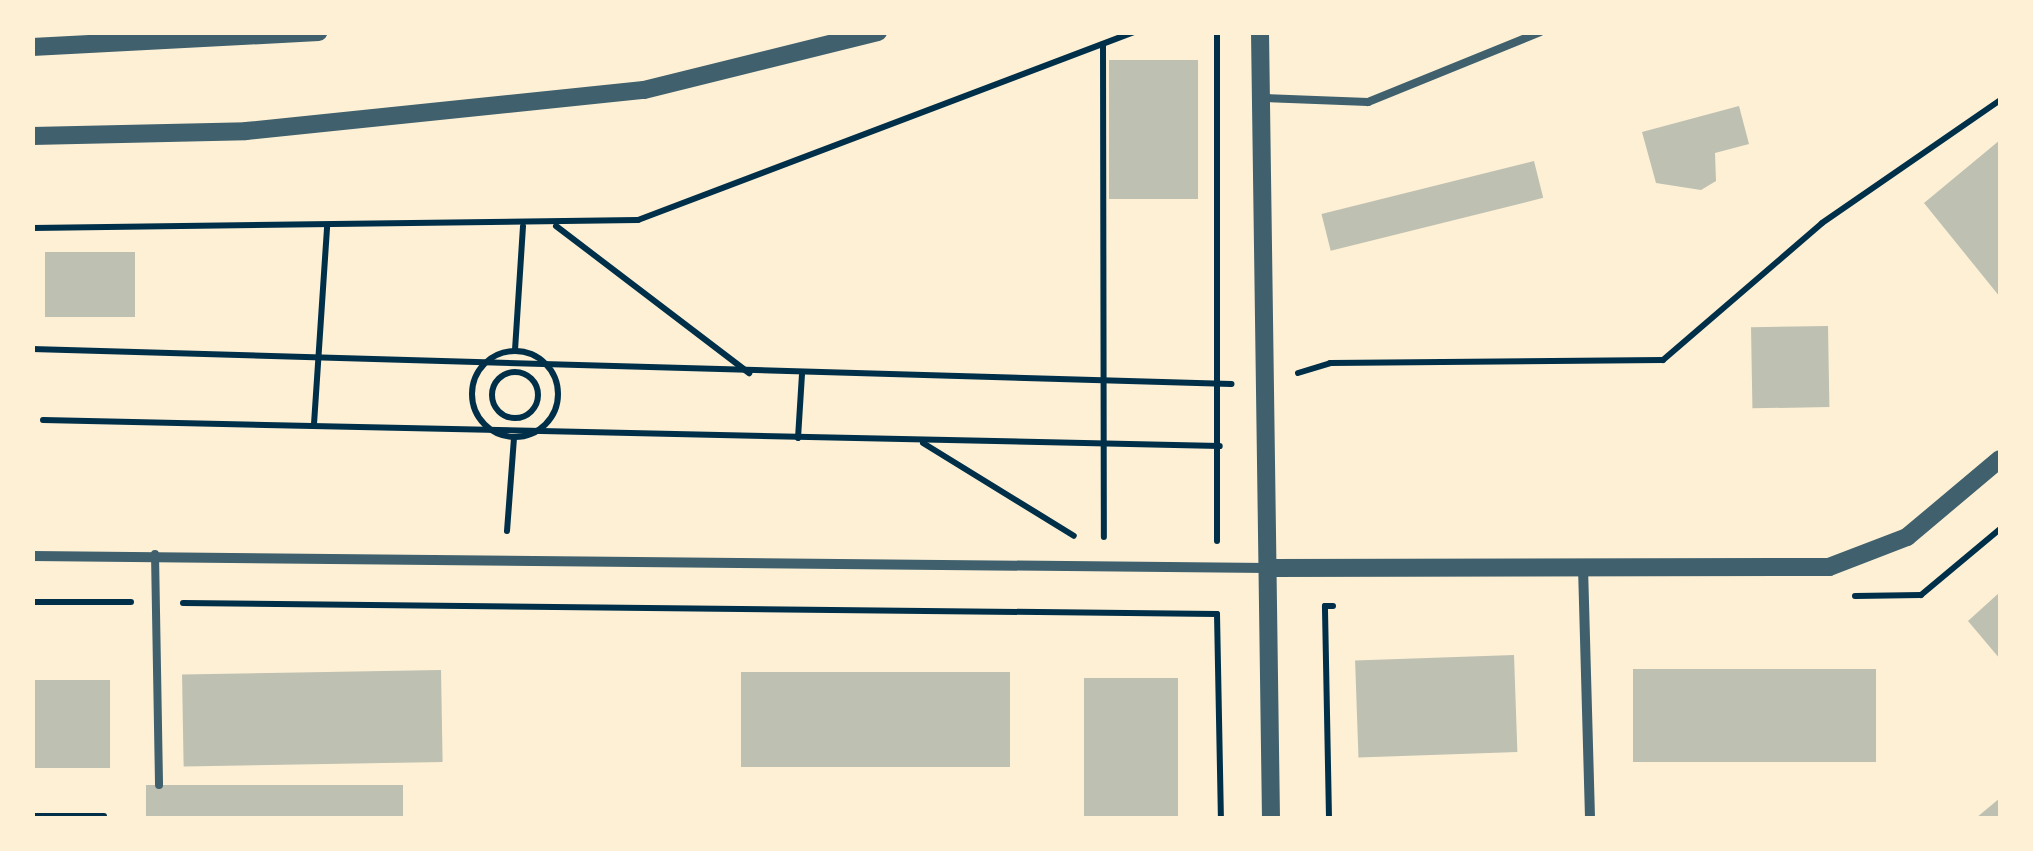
<!DOCTYPE html>
<style>
body{margin:0}
#map{position:relative;width:2033px;height:851px;overflow:hidden;background:#fdf0d5;font-family:"Golos Text",sans-serif}
div>[style]{position:absolute}
.building>*{inset:0;background:#bec0b2;transform-origin:0 0}
.path>*{height:6px;margin:-3px;padding:0 3px;transform-origin:3px;border-radius:3px;background:#003049}
.path>.ring{margin:-3px;padding:0;box-sizing:content-box;background:none;border:6px solid #003049;border-radius:50%}
.service>*{height:8px;margin:-4px;padding:0 4px;transform-origin:4px;border-radius:4px;background:#3f606c}
.minor>*{height:10px;margin:-5px;padding:0 5px;transform-origin:5px;border-radius:5px;background:#3f606c}
.tertiary>*{height:18px;margin:-9px;padding:0 9px;transform-origin:9px;border-radius:9px;background:#3f606c}
span{translate:-50% -50%;white-space:nowrap;text-align:center;line-height:1.15;-webkit-text-stroke:8px #fdf0d5;paint-order:stroke}
.frame{position:absolute;inset:0;border:35px solid #fdf0d5;pointer-events:none}
</style>
<div id="map">
<div class="building">
<i style="left:1198px;top:60px;width:139px;height:89px;rotate:90deg"></i>
<i style="clip-path:polygon(1739px 106px,1749px 144px,1715px 153px,1716px 181px,1701px 190px,1656px 183px,1642px 132px)"></i>
<i style="clip-path:polygon(2000px 140px,2000px 297px,1924px 203px)"></i>
<i style="left:1534px;top:161px;width:38px;height:219px;rotate:76deg"></i>
<i style="left:45px;top:252px;width:90px;height:65px"></i>
<i style="left:1828px;top:326px;width:81px;height:77px;rotate:89deg"></i>
<i style="clip-path:polygon(2000px 592px,2000px 659px,1968px 621px)"></i>
<i style="left:1514px;top:655px;width:97px;height:159px;rotate:88deg"></i>
<i style="left:1876px;top:669px;width:93px;height:243px;rotate:90deg"></i>
<i style="left:441px;top:670px;width:92px;height:259px;rotate:89deg"></i>
<i style="left:1010px;top:672px;width:95px;height:269px;rotate:90deg"></i>
<i style="left:1178px;top:678px;width:140px;height:94px;rotate:90deg"></i>
<i style="left:110px;top:680px;width:88px;height:78px;rotate:90deg"></i>
<i style="left:146px;top:785px;width:257px;height:33px"></i>
<i style="clip-path:polygon(2000px 798px,2000px 818px,1976px 818px)"></i>
</div>
<div class="path">
<i style="left:1217px;top:32px;width:509px;rotate:90deg"></i>
<i style="left:1103px;top:44px;width:493px;rotate:89.9deg"></i>
<i style="left:556px;top:226px;width:243px;rotate:37.3deg"></i>
<i style="left:32px;top:228px;width:606px;rotate:-0.76deg"></i>
<i style="left:638px;top:220px;width:530px;rotate:-20.76deg"></i>
<i style="left:32px;top:349px;width:1200px;rotate:1.67deg"></i>
<i style="left:515px;top:350px;width:124px;rotate:-86.3deg"></i>
<i class="ring" style="left:472px;top:351px;width:80px;height:80px"></i>
<i class="ring" style="left:492px;top:372px;width:40px;height:40px"></i>
<i style="left:1298px;top:373px;width:34px;rotate:-17deg"></i>
<i style="left:1330px;top:363px;width:333px;rotate:-0.5deg"></i>
<i style="left:1663px;top:360px;width:210px;rotate:-40.7deg"></i>
<i style="left:1822px;top:223px;width:216px;rotate:-34.6deg"></i>
<i style="left:43px;top:420px;width:1177px;rotate:1.27deg"></i>
<i style="left:314px;top:424px;width:197px;rotate:-86.2deg"></i>
<i style="left:798px;top:438px;width:63px;rotate:-86.4deg"></i>
<i style="left:923px;top:443px;width:177px;rotate:31.6deg"></i>
<i style="left:507px;top:531px;width:93px;rotate:-85.7deg"></i>
<i style="left:1855px;top:596px;width:66px;rotate:-0.9deg"></i>
<i style="left:1921px;top:595px;width:103px;rotate:-39.9deg"></i>
<i style="left:32px;top:602px;width:99px"></i>
<i style="left:183px;top:603px;width:1034px;rotate:0.61deg"></i>
<i style="left:1217px;top:614px;width:204px;rotate:88.9deg"></i>
<i style="left:32px;top:816px;width:72px"></i>
<i style="left:1329px;top:818px;width:212px;rotate:-91.1deg"></i>
<i style="left:1325px;top:606px;width:8px"></i>
</div>
<div class="service">
<i style="left:1264px;top:98px;width:104px;rotate:2.2deg"></i>
<i style="left:1368px;top:102px;width:186px;rotate:-22.1deg"></i>
<i style="left:155px;top:554px;width:231px;rotate:89deg"></i>
</div>
<div class="minor">
<i style="left:32px;top:556px;width:1236px;rotate:0.56deg"></i>
<i style="left:1583px;top:567px;width:251px;rotate:88.4deg"></i>
</div>
<div class="tertiary">
<i style="left:1260px;top:32px;width:786px;rotate:89.2deg"></i>
<i style="left:32px;top:47px;width:287px;rotate:-3deg"></i>
<i style="left:32px;top:136px;width:214px;rotate:-1.3deg"></i>
<i style="left:246px;top:131px;width:400px;rotate:-5.9deg"></i>
<i style="left:644px;top:90px;width:241px;rotate:-13.9deg"></i>
<i style="left:1269px;top:568px;width:560px;rotate:-0.1deg"></i>
<i style="left:1829px;top:567px;width:84px;rotate:-21deg"></i>
<i style="left:1907px;top:537px;width:121px;rotate:-40deg"></i>
</div>
<div class="frame"></div>
</div>
